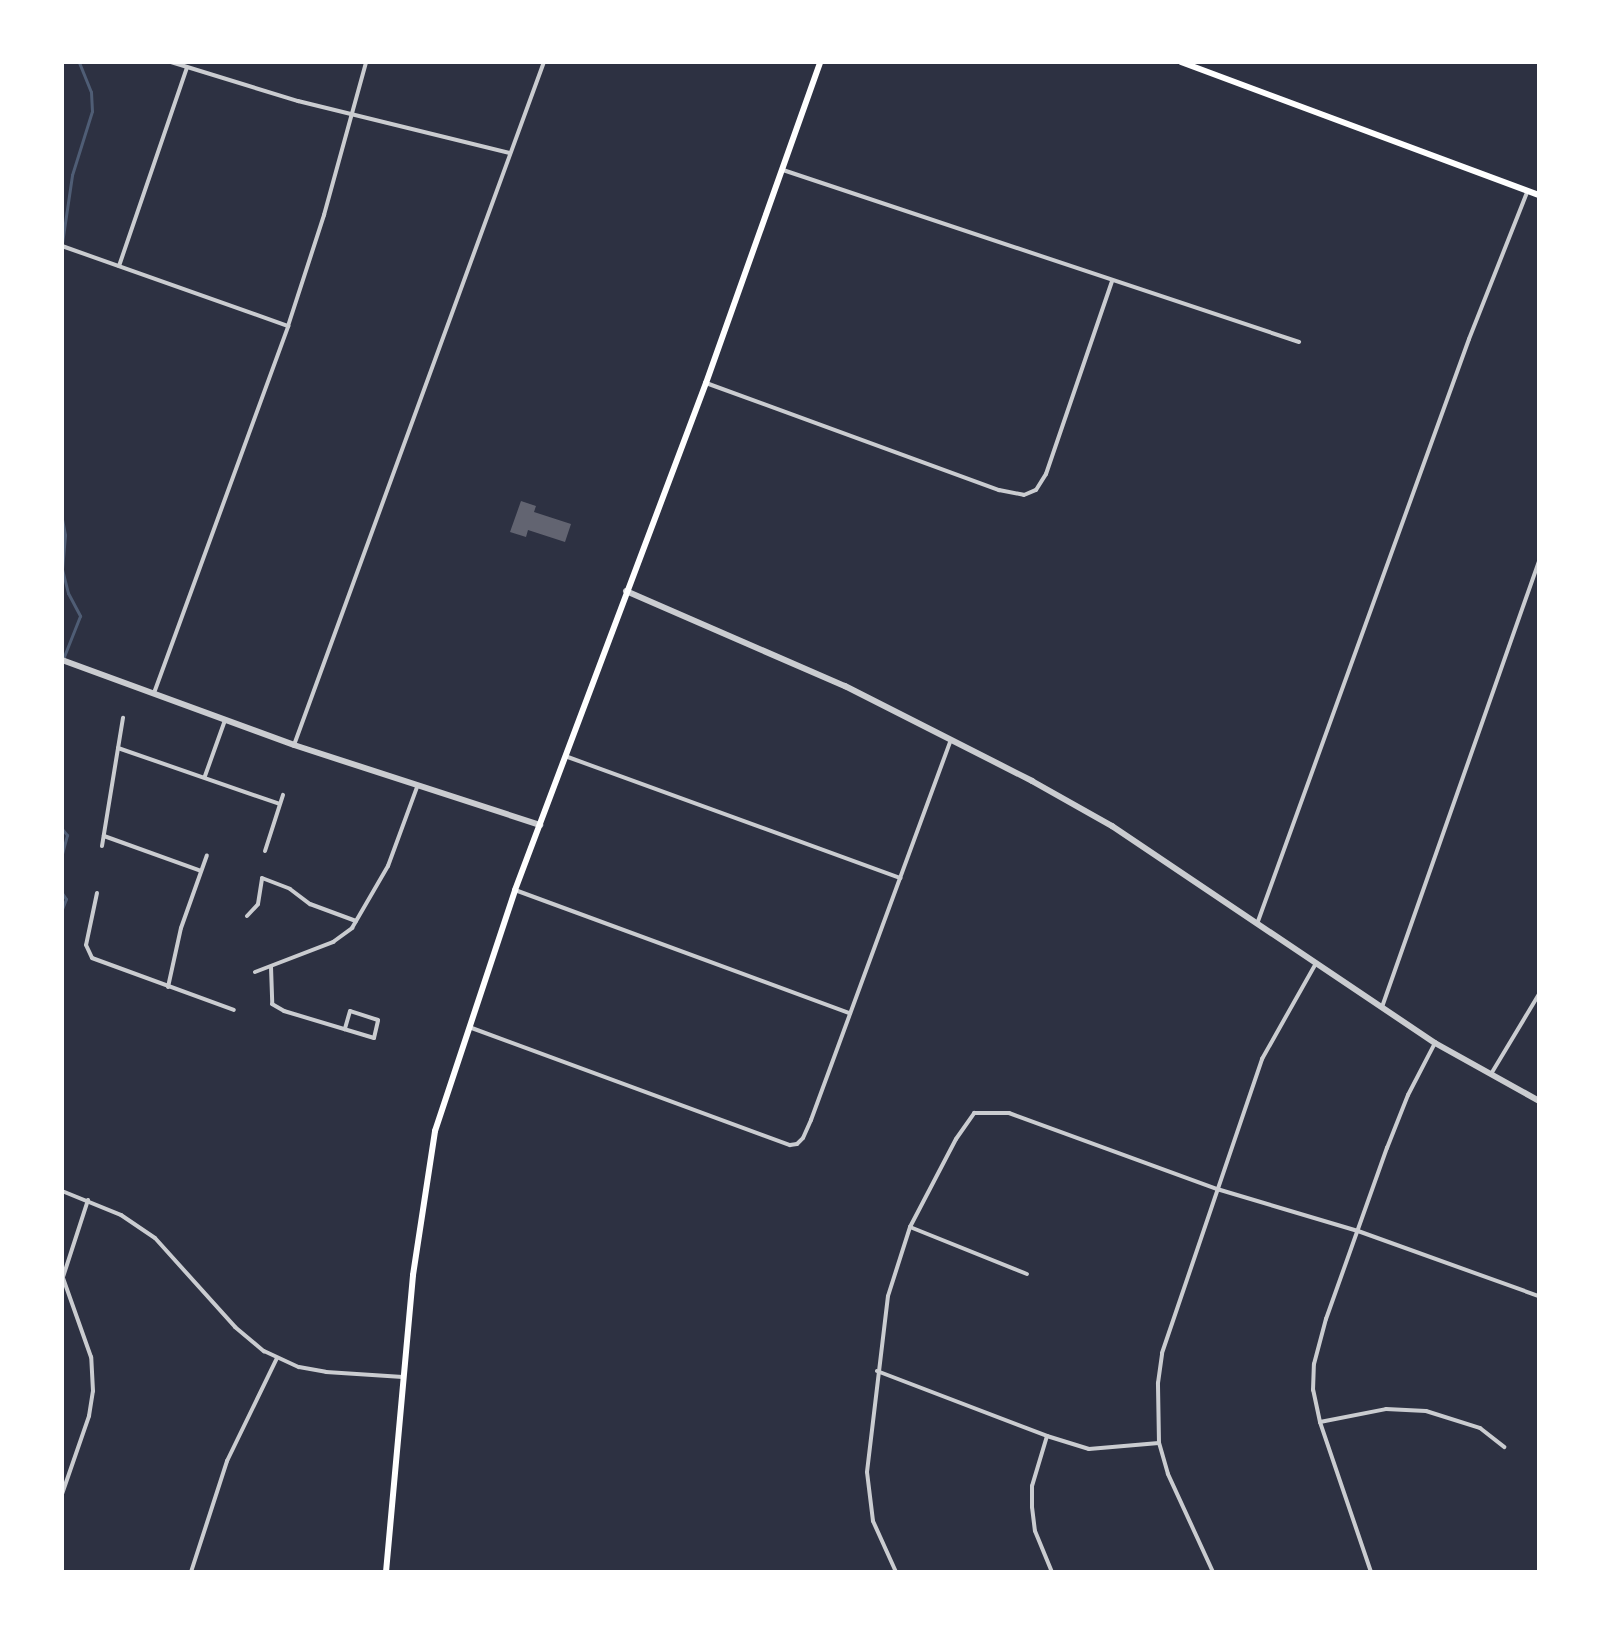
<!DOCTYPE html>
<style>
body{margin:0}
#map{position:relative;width:1601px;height:1634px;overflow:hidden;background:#2d3142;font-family:"Roboto Serif",serif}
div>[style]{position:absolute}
.stream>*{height:3px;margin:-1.5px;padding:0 1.5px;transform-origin:1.5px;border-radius:1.5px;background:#4f5d75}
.building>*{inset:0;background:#626471}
.minor>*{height:4px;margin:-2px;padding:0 2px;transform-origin:2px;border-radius:2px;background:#caccd0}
.tertiary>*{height:6px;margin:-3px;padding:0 3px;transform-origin:3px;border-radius:3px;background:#caccd0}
.secondary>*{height:6px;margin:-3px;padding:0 3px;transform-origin:3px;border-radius:3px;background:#fff}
span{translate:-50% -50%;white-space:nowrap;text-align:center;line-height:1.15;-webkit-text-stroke:8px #fff;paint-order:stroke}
.frame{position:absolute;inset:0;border:64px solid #fff;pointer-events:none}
</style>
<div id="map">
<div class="stream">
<i style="left:62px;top:243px;width:69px;rotate:-81.6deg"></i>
<i style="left:72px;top:175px;width:67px;rotate:-72.6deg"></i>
<i style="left:92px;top:111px;width:19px;rotate:-93deg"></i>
<i style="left:91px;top:92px;width:32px;rotate:-112deg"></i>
<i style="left:62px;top:519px;width:16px;rotate:79deg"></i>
<i style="left:65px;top:535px;width:34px;rotate:95deg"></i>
<i style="left:62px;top:569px;width:25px;rotate:76deg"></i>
<i style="left:68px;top:593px;width:26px;rotate:62deg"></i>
<i style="left:80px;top:616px;width:46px;rotate:111.6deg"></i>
<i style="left:62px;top:829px;width:8px;rotate:50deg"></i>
<i style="left:67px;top:835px;width:20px;rotate:105deg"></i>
<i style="left:62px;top:893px;width:7px;rotate:56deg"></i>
<i style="left:66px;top:899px;width:11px;rotate:112deg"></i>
</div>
<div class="building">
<i style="clip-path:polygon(521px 501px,536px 506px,534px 512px,571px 524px,565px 542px,528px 530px,526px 537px,510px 532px)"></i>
</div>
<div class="minor">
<i style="left:171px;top:62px;width:133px;rotate:17.1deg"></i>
<i style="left:298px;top:101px;width:218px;rotate:13.8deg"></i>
<i style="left:783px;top:170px;width:544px;rotate:18.43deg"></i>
<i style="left:62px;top:246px;width:240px;rotate:19.5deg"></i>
<i style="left:119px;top:266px;width:210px;rotate:-71.1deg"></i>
<i style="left:706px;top:383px;width:312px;rotate:20.1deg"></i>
<i style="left:999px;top:490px;width:25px;rotate:11deg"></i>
<i style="left:1024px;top:495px;width:13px;rotate:-23deg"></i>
<i style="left:1036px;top:490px;width:19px;rotate:-58deg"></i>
<i style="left:1046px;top:474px;width:204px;rotate:-71.1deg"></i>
<i style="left:154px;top:693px;width:391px;rotate:-69.9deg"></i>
<i style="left:288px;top:326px;width:117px;rotate:-72deg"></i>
<i style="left:324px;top:215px;width:159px;rotate:-74.6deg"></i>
<i style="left:294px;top:745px;width:727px;rotate:-69.9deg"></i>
<i style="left:118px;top:748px;width:171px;rotate:19.1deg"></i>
<i style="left:565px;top:756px;width:357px;rotate:20deg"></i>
<i style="left:205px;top:776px;width:59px;rotate:-70.3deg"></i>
<i style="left:104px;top:836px;width:103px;rotate:19.8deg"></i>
<i style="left:102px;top:846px;width:130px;rotate:-80.7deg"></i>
<i style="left:265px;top:851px;width:59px;rotate:-72.2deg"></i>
<i style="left:515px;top:890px;width:357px;rotate:20.2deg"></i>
<i style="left:97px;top:893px;width:53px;rotate:101.9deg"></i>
<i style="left:86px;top:945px;width:14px;rotate:65deg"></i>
<i style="left:92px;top:958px;width:151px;rotate:20.1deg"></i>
<i style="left:247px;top:916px;width:16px;rotate:-47deg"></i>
<i style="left:258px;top:904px;width:26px;rotate:-81deg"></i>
<i style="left:262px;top:878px;width:30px;rotate:21deg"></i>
<i style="left:290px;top:889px;width:25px;rotate:37deg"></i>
<i style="left:310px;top:904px;width:49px;rotate:20.3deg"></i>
<i style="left:1257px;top:924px;width:622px;rotate:-70.08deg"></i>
<i style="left:1469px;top:339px;width:160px;rotate:-68.4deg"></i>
<i style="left:271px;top:967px;width:37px;rotate:88deg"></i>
<i style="left:272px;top:1004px;width:14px;rotate:30deg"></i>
<i style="left:284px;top:1011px;width:94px;rotate:16.7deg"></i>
<i style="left:374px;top:1038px;width:18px;rotate:-77deg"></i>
<i style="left:378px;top:1020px;width:29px;rotate:-162deg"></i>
<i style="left:350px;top:1011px;width:19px;rotate:106deg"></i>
<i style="left:255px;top:972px;width:84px;rotate:-21deg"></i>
<i style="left:333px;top:942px;width:24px;rotate:-36deg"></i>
<i style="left:352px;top:928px;width:72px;rotate:-59.9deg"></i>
<i style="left:388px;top:866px;width:84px;rotate:-69.8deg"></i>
<i style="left:168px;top:987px;width:60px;rotate:-77.6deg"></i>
<i style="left:181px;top:928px;width:77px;rotate:-70.4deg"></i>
<i style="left:1382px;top:1007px;width:472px;rotate:-70.6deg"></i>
<i style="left:469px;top:1027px;width:342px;rotate:20.2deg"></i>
<i style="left:790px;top:1145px;width:7px;rotate:-8deg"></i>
<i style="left:797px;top:1144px;width:8px;rotate:-45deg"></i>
<i style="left:803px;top:1138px;width:20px;rotate:-66deg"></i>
<i style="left:811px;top:1120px;width:405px;rotate:-69.8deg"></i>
<i style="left:1491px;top:1074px;width:93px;rotate:-59deg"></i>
<i style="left:62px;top:1191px;width:64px;rotate:22.1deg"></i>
<i style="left:121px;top:1215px;width:41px;rotate:34.1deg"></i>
<i style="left:155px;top:1238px;width:120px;rotate:48deg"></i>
<i style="left:235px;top:1327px;width:38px;rotate:40deg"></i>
<i style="left:264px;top:1351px;width:38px;rotate:25deg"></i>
<i style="left:299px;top:1367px;width:27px;rotate:10deg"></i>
<i style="left:326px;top:1372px;width:77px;rotate:3.7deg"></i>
<i style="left:910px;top:1227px;width:126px;rotate:21.9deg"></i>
<i style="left:63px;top:1277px;width:81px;rotate:-72deg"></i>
<i style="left:877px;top:1371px;width:182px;rotate:20.9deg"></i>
<i style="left:1047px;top:1436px;width:44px;rotate:17.2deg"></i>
<i style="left:1089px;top:1449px;width:70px;rotate:-4.9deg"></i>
<i style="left:1320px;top:1422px;width:67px;rotate:-11.1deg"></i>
<i style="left:1386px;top:1409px;width:40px;rotate:2.9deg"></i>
<i style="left:1426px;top:1411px;width:57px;rotate:17.5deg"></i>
<i style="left:1480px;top:1428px;width:31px;rotate:38deg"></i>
<i style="left:1047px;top:1436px;width:52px;rotate:106.7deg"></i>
<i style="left:1032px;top:1486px;width:21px;rotate:90deg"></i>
<i style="left:1032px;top:1507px;width:24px;rotate:83deg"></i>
<i style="left:1035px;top:1531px;width:44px;rotate:67.5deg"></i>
<i style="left:62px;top:1494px;width:83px;rotate:-70.9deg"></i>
<i style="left:89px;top:1416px;width:25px;rotate:-81deg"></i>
<i style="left:93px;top:1391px;width:34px;rotate:-93deg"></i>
<i style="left:91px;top:1357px;width:84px;rotate:-109.5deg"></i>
<i style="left:191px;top:1572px;width:117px;rotate:-72deg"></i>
<i style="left:227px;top:1461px;width:114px;rotate:-64.1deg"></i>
<i style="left:896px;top:1572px;width:56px;rotate:-114.3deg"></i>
<i style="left:873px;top:1521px;width:49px;rotate:-97deg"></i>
<i style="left:867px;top:1472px;width:177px;rotate:-83.2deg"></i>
<i style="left:888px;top:1296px;width:72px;rotate:-72.3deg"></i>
<i style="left:910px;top:1227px;width:99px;rotate:-62.4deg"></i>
<i style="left:956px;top:1139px;width:32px;rotate:-55deg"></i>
<i style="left:974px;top:1113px;width:35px"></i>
<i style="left:1009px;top:1113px;width:221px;rotate:20.1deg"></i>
<i style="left:1217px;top:1189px;width:147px;rotate:16.6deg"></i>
<i style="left:1358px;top:1231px;width:192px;rotate:19.8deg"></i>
<i style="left:1213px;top:1572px;width:108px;rotate:-114.7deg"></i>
<i style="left:1168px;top:1474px;width:32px;rotate:-106deg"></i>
<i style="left:1159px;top:1443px;width:60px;rotate:-91deg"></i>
<i style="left:1158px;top:1383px;width:30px;rotate:-82deg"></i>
<i style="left:1162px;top:1353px;width:311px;rotate:-71.2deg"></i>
<i style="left:1262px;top:1059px;width:108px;rotate:-60.6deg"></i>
<i style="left:1371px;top:1572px;width:158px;rotate:-108.8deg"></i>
<i style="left:1320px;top:1422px;width:33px;rotate:-102deg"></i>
<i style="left:1313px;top:1390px;width:26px;rotate:-88deg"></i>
<i style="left:1314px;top:1364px;width:47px;rotate:-75.1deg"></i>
<i style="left:1326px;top:1319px;width:182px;rotate:-70.4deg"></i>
<i style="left:1387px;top:1148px;width:57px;rotate:-68.4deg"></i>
<i style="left:1408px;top:1095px;width:59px;rotate:-62.6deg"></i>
</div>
<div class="tertiary">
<i style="left:626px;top:591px;width:239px;rotate:23.5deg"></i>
<i style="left:845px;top:686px;width:210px;rotate:26.9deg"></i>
<i style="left:1032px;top:781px;width:92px;rotate:29.4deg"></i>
<i style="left:1112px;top:826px;width:389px;rotate:33.9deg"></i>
<i style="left:1435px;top:1043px;width:119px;rotate:29.1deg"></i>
<i style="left:62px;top:660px;width:247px;rotate:20.1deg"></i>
<i style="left:294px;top:745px;width:259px;rotate:18deg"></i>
</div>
<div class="secondary">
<i style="left:1181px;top:62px;width:382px;rotate:20.4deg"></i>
<i style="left:386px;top:1572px;width:298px;rotate:-84.8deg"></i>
<i style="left:413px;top:1275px;width:146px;rotate:-81.3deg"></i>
<i style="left:435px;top:1131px;width:254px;rotate:-71.6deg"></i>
<i style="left:515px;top:890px;width:542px;rotate:-69.36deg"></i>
<i style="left:706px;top:383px;width:341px;rotate:-70.4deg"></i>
</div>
<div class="frame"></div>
</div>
